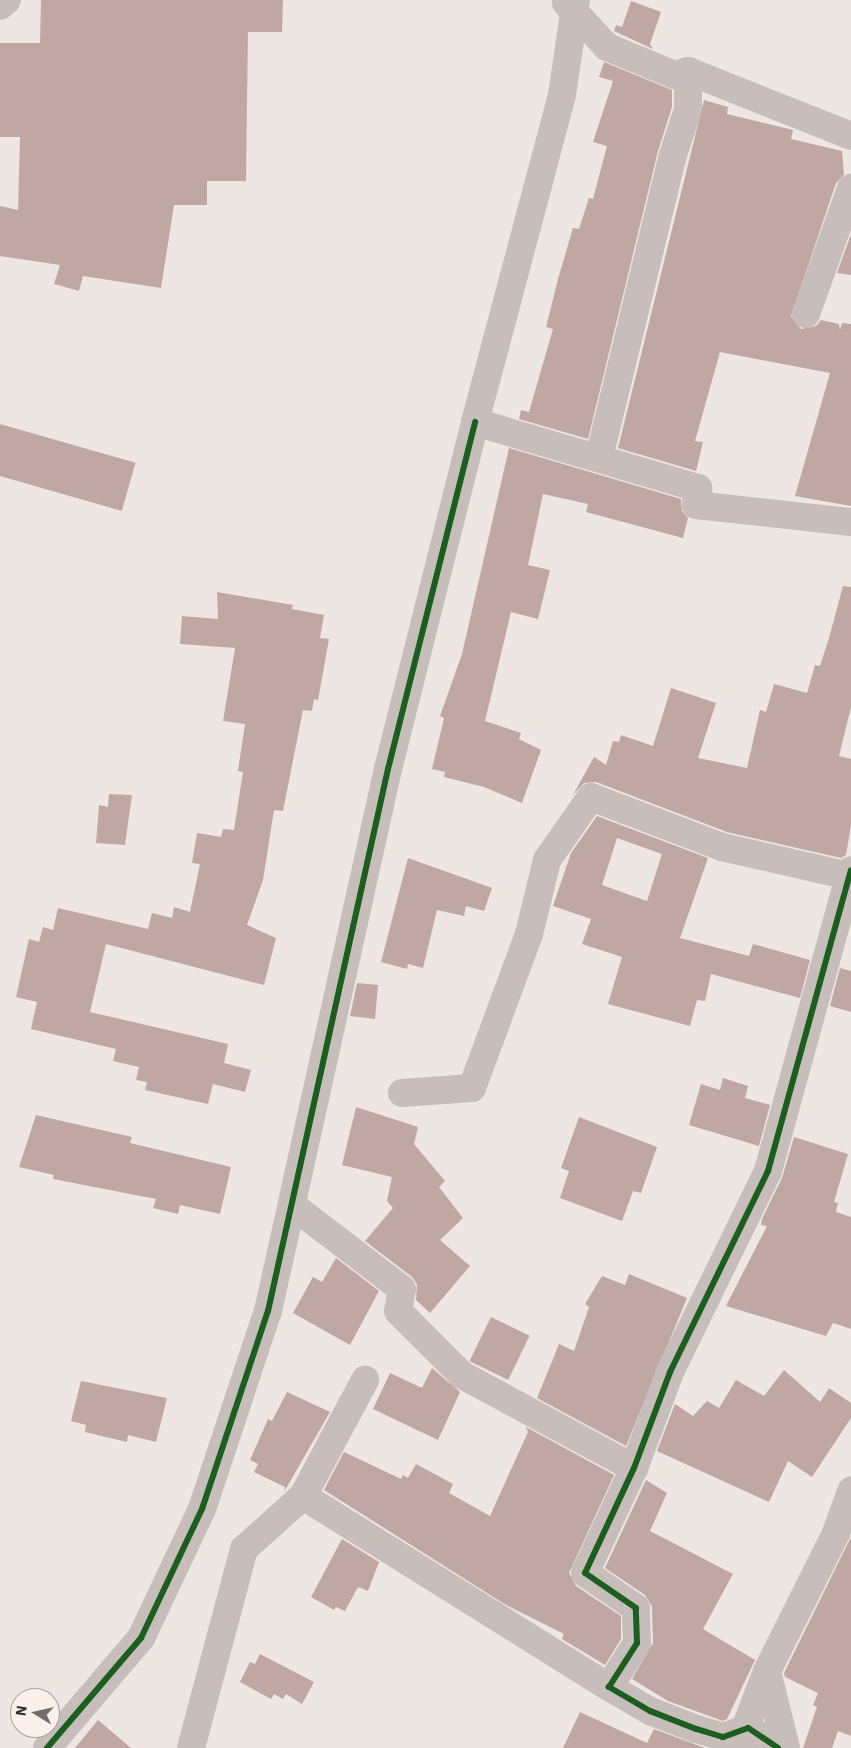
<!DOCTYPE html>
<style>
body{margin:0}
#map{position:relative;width:851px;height:1748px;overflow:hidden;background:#ede6e2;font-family:"IBM Plex Sans",sans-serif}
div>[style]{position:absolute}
.building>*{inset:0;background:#c1a7a4;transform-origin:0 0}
.minor>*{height:28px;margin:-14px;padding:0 14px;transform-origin:14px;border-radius:14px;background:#c7bebb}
.cycleway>*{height:6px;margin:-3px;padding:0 3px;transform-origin:3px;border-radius:3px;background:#1b5e20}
span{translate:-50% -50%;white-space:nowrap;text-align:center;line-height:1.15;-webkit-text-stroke:5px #faf0ea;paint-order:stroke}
.north{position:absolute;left:10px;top:1688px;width:50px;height:50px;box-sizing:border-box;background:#faf0ea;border:1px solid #aca19d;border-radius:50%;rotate:279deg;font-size:14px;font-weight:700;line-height:20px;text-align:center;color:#382b29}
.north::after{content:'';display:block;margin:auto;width:18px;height:22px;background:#776c6a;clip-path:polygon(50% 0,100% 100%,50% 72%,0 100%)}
</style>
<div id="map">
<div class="building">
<i style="clip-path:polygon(41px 0,283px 0,282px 32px,248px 32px,246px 181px,207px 181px,207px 205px,174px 205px,161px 288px,83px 276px,79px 291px,54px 284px,60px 265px,0 256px,0 206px,18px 210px,20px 137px,0 137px,0 43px,40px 43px)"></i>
<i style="clip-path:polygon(631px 1px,661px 12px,650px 44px,653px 49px,614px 31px,616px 25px,622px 27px)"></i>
<i style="clip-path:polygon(604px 62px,672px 90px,672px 107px,658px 151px,588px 439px,519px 419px,521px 410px,529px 412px,553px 329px,546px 327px,558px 279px,573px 228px,579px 229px,589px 198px,593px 199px,607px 146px,593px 142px,613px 81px,599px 77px)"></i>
<i style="clip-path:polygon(704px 100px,728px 107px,727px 114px,793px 130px,791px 139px,842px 151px,844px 175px,836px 183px,791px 316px,801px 329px,816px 326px,821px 320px,839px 324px,840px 330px,842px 323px,851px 324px,851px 506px,795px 496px,830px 373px,720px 352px,695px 441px,703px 442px,696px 471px,618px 448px)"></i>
<i style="clip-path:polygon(851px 234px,851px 275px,837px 273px)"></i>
<i style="left:0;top:424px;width:141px;height:50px;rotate:16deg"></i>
<i style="clip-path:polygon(509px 448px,681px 499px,682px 511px,688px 518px,683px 538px,586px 512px,588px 504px,543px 494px,528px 565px,550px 570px,538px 619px,511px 612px,485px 721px,521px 733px,519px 739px,541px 750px,522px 803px,484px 787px,444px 777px,445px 772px,432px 769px,444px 718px,440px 716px,462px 654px)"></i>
<i style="clip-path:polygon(843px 586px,851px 587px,851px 707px,839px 756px,851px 759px,851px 825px,846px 855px,841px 858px,727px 832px,596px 782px,584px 783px,573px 795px,594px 757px,606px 765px,613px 741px,619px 742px,621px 735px,653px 746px,671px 688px,716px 703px,698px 758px,747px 768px,760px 710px,766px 712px,774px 684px,807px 693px,815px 665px,820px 666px,829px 638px)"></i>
<i style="clip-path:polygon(217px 592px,293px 605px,292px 609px,324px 615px,320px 638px,329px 639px,318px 700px,314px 699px,312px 711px,303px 710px,283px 811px,274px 810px,263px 880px,247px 925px,276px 938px,264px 985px,106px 944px,90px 1012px,228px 1044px,224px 1063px,251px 1070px,245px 1092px,213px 1084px,208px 1104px,145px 1090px,147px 1082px,136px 1080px,139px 1067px,113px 1061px,116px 1049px,31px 1029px,37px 1002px,16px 997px,29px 939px,39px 942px,43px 927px,53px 930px,58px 908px,148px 929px,152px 913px,172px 918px,174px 907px,190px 912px,200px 864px,192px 863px,197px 833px,221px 837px,223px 829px,234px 830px,243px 772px,238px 771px,245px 724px,223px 721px,235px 648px,180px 644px,182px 616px,218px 619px)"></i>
<i style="clip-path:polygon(109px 794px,132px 795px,125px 845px,96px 843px,99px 805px,108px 807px)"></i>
<i style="clip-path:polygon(evenodd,597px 816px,708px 858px,680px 938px,749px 956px,753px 944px,810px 960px,800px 998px,711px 974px,705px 1001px,697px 1000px,690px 1026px,608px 1004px,622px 957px,582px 944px,591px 919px,553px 906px,571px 853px,597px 816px,617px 838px,662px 854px,647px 901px,602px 885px,617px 838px)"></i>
<i style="clip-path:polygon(408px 858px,492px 888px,484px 911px,466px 906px,464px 916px,437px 910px,423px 968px,408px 964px,407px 969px,381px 962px)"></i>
<i style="clip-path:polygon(840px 968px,851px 971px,851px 1012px,830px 1006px)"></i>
<i style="clip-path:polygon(357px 983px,378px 985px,375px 1019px,350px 1016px)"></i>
<i style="clip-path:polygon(723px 1078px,748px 1086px,745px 1098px,770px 1105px,759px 1146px,689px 1125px,701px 1084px,720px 1090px)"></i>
<i style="clip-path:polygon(356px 1107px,418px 1127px,414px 1144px,445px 1181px,439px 1187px,463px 1218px,440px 1240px,470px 1266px,430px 1313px,416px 1300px,417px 1284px,412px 1277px,365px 1241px,393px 1208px,387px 1201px,392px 1177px,342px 1165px)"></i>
<i style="clip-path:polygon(36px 1115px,132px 1137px,130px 1143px,231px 1167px,220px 1214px,180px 1205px,178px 1214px,153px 1208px,156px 1199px,53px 1179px,54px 1175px,19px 1167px)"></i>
<i style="clip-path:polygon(579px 1117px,657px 1147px,641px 1193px,633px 1191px,622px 1221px,560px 1198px,569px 1171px,561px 1168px)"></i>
<i style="clip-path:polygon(794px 1137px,848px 1154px,834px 1202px,838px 1203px,836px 1212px,851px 1217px,851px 1329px,833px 1323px,826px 1336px,726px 1306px,767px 1226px,761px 1225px,762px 1219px,782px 1178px)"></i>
<i style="clip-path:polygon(336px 1258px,379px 1291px,350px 1345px,293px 1313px,313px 1277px,322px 1282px)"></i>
<i style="clip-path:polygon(629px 1274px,687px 1298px,626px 1446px,537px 1398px,559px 1344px,574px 1351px,589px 1307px,585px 1304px,602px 1276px,625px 1285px)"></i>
<i style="left:491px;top:1317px;width:43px;height:49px;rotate:26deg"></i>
<i style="clip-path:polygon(432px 1368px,460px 1392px,438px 1440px,373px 1409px,390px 1373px,422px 1388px)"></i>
<i style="clip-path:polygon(784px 1370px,820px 1402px,829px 1388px,851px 1403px,851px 1418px,812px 1477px,788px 1461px,769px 1502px,657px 1451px,675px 1404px,693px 1416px,707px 1401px,719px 1408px,736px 1380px,764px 1396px)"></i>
<i style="clip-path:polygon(81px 1381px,167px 1398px,156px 1442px,128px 1435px,127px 1442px,85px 1432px,86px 1425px,71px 1421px)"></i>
<i style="clip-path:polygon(287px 1392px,330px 1412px,284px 1492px,285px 1487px,254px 1472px,258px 1464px,250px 1460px,268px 1419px,272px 1421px)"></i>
<i style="clip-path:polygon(526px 1427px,614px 1475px,569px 1573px,576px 1586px,621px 1616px,621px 1639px,605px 1665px,562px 1639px,564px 1634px,506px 1605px,324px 1490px,344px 1452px,401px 1479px,403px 1475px,408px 1478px,416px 1464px,453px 1484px,449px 1493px,490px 1516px,528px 1432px)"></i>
<i style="clip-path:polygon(646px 1480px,667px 1493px,650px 1531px,733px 1574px,703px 1629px,755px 1660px,727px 1719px,723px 1721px,668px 1701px,632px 1679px,653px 1643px,652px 1607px,645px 1595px,605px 1568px)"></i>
<i style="clip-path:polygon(851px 1537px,851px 1736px,838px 1731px,832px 1748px,803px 1748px,817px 1707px,813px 1705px,818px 1693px,785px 1677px,784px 1673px)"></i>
<i style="clip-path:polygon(342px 1539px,379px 1562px,368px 1591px,358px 1587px,345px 1611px,336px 1607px,334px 1610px,311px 1597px)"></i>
<i style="clip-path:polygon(260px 1654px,314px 1682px,302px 1704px,286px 1694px,283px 1699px,274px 1694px,271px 1699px,240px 1682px,250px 1662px,255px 1664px)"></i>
<i style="clip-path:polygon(580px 1712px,647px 1743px,654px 1729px,705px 1748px,563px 1748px)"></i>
<i style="clip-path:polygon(98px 1720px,131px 1748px,75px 1748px)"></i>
</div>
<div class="minor">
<i style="left:576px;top:0;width:96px;rotate:98.4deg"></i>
<i style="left:562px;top:95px;width:338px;rotate:104.9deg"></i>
<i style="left:475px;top:422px;width:233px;rotate:16.5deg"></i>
<i style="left:698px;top:488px;width:17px;rotate:97deg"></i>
<i style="left:696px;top:505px;width:156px;rotate:6.3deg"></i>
<i style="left:566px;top:3px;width:60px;rotate:47deg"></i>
<i style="left:607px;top:47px;width:74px;rotate:22.4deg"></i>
<i style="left:675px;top:75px;width:14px;rotate:-17deg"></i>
<i style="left:688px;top:71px;width:175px;rotate:21.7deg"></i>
<i style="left:0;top:6px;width:9px;rotate:-41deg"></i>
<i style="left:806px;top:314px;width:134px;rotate:-70.3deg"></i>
<i style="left:599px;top:458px;width:312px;rotate:-76.3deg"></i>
<i style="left:673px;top:155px;width:48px;rotate:-71.9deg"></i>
<i style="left:688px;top:109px;width:38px;rotate:-90deg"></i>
<i style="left:402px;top:1093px;width:70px;rotate:-4.1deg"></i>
<i style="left:472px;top:1088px;width:164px;rotate:-69.7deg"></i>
<i style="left:529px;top:934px;width:76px;rotate:-76.3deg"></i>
<i style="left:547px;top:860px;width:77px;rotate:-55.1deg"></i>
<i style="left:591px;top:797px;width:140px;rotate:20.9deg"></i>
<i style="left:722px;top:847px;width:131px;rotate:12.8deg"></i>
<i style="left:292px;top:1205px;width:138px;rotate:37.4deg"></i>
<i style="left:402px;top:1289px;width:22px;rotate:100deg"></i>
<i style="left:398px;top:1311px;width:91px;rotate:45deg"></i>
<i style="left:462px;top:1375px;width:196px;rotate:28.4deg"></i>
<i style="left:303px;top:1496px;width:132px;rotate:-61.9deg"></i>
<i style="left:767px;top:1671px;width:79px;rotate:76.1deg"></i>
<i style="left:739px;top:1744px;width:78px;rotate:-69deg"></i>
<i style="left:767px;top:1671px;width:154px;rotate:-63.4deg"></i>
<i style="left:836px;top:1533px;width:45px;rotate:-70.3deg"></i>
<i style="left:47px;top:1748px;width:145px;rotate:-49.5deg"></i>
<i style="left:141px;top:1638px;width:143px;rotate:-64.7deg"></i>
<i style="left:202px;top:1509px;width:209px;rotate:-71.6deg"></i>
<i style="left:268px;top:1311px;width:555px;rotate:-77.52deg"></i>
<i style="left:388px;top:769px;width:358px;rotate:-75.9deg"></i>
<i style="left:191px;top:1748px;width:206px;rotate:-75.1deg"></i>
<i style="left:244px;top:1549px;width:79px;rotate:-41.9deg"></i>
<i style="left:303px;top:1496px;width:361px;rotate:32deg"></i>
<i style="left:778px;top:1748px;width:36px;rotate:-146deg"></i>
<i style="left:748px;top:1728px;width:27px;rotate:160deg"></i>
<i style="left:723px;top:1737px;width:28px;rotate:-163deg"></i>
<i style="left:696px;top:1729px;width:49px;rotate:-158.6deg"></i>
<i style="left:650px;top:1711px;width:48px;rotate:-149.7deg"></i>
<i style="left:609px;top:1687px;width:52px;rotate:-57.5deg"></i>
<i style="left:637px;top:1643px;width:35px;rotate:-92deg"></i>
<i style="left:636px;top:1608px;width:62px;rotate:-145.5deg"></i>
<i style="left:585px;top:1573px;width:116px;rotate:-65deg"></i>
<i style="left:634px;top:1468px;width:103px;rotate:-69.4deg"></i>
<i style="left:670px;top:1372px;width:224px;rotate:-64deg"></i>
<i style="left:768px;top:1171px;width:312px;rotate:-74.6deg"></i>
</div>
<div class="cycleway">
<i style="left:47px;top:1748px;width:145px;rotate:-49.5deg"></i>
<i style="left:141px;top:1638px;width:143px;rotate:-64.7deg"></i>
<i style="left:202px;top:1509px;width:209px;rotate:-71.6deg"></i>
<i style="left:268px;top:1311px;width:555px;rotate:-77.52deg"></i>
<i style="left:388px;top:769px;width:358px;rotate:-75.9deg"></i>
<i style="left:778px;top:1748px;width:36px;rotate:-146deg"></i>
<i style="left:748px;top:1728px;width:27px;rotate:160deg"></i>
<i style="left:723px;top:1737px;width:28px;rotate:-163deg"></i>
<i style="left:696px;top:1729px;width:49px;rotate:-158.6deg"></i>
<i style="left:650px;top:1711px;width:48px;rotate:-149.7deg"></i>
<i style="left:609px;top:1687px;width:52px;rotate:-57.5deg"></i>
<i style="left:637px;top:1643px;width:35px;rotate:-92deg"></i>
<i style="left:636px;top:1608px;width:62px;rotate:-145.5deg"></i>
<i style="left:585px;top:1573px;width:116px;rotate:-65deg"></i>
<i style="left:634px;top:1468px;width:103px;rotate:-69.4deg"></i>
<i style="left:670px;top:1372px;width:224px;rotate:-64deg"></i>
<i style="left:768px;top:1171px;width:312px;rotate:-74.6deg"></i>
</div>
<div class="north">N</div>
</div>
